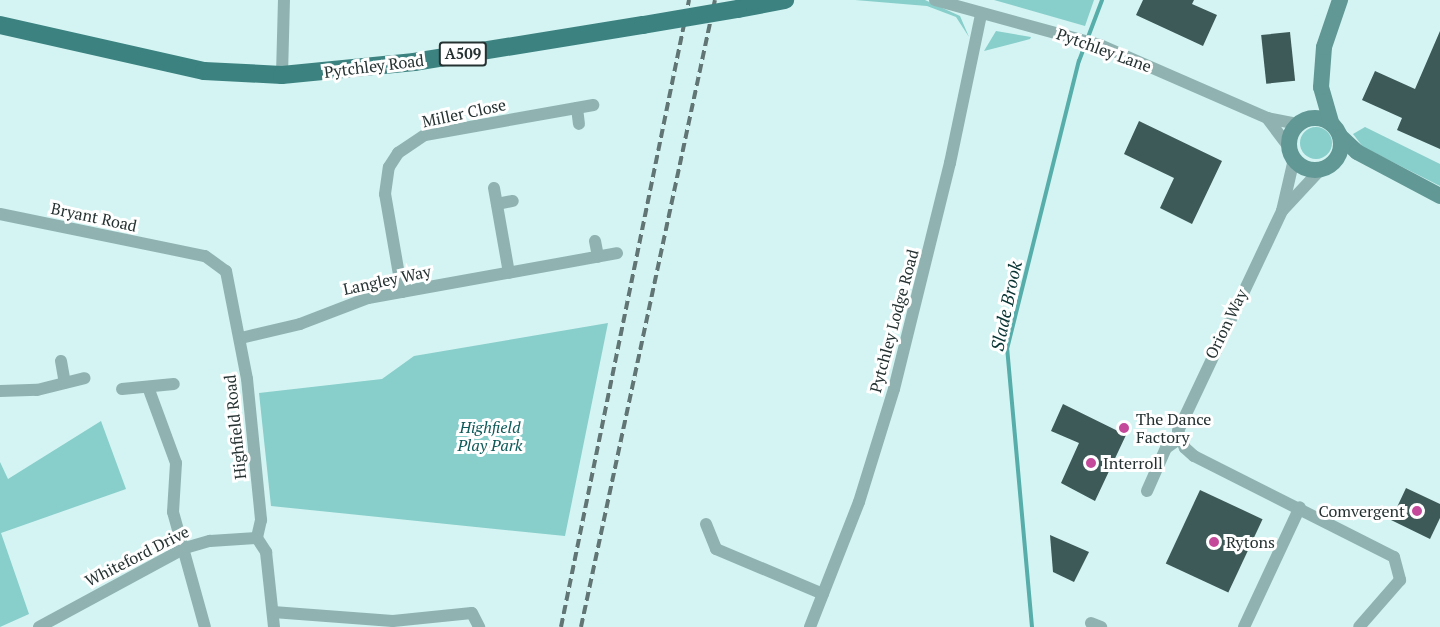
<!DOCTYPE html>
<style>
body{margin:0}
#map{position:relative;width:1440px;height:627px;overflow:hidden;background:#d3f4f2;font-family:"PT Serif",serif}
div>[style]{position:absolute}
.green>*{inset:0;background:#88cecb}
.round{border-radius:50%}
.stream>*{height:4px;margin:-2px;padding:0 2px;transform-origin:2px;border-radius:2px;background:#56adaa}
.building>*{inset:0;background:#3d5958;transform-origin:0 0}
.street>*{height:12px;margin:-6px;padding:0 6px;transform-origin:6px;border-radius:6px;background:#90b3b1}
.secondary>*{height:16px;margin:-8px;padding:0 8px;transform-origin:8px;border-radius:8px;background:#619794}
.secondary>.ring{margin:-8px;padding:0;box-sizing:content-box;background:none;border:16px solid #619794;border-radius:50%}
.primary>*{height:18px;margin:-9px;padding:0 9px;transform-origin:9px;border-radius:9px;background:#3b8280}
.rail>*{height:4px;margin-top:-2px;transform-origin:0;background:repeating-linear-gradient(90deg,#617574 0 9px,transparent 0 13.5px)}
.primary-bridge>*{height:18px;margin:-9px;padding:0 9px;transform-origin:9px;border-radius:9px;background:#3b8280}
.dots>*{width:16px;height:16px;translate:-50% -50%;box-sizing:border-box;border:3px solid #fff;border-radius:50%}
span{translate:-50% -50%;white-space:nowrap;text-align:center;line-height:1.15;-webkit-text-stroke:6px #fff;paint-order:stroke}
.shield-label span{padding:2px 4px;background:#fff;border:2px solid;border-radius:4px;-webkit-text-stroke-width:0}
.shield-label{font-size:15px;color:#253231;font-weight:700}
.street-label{font-size:16px;color:#253231}
.poi-label{font-size:16px;color:#253231}
.left{translate:0 -50%;text-align:left}
.right{translate:-100% -50%;text-align:right}
.park-label{font-size:16px;color:#0f5a59;font-style:italic}
.water-label{font-size:18px;color:#083332;font-style:italic}
</style>
<div id="map">
<div class="green">
<i style="clip-path:polygon(855px 0,925px 0,960px 16px,969px 37px,956px 17px,927px 6px)"></i>
<i style="clip-path:polygon(994px 0,1094px 0,1085px 26px)"></i>
<i style="clip-path:polygon(996px 31px,1031px 37px,1030px 39px,984px 51px)"></i>
<i class="round" style="left:1300px;top:127px;width:32px;height:32px"></i>
<i style="clip-path:polygon(1365px 127px,1440px 164px,1440px 186px,1363px 147px,1353px 134px)"></i>
<i style="clip-path:polygon(608px 323px,565px 536px,271px 506px,259px 393px,382px 379px,414px 356px)"></i>
<i style="clip-path:polygon(101px 421px,126px 489px,1px 533px,29px 614px,0 627px,0 462px,8px 479px)"></i>
</div>
<div class="stream">
<i style="left:1032px;top:627px;width:279px;rotate:-95.1deg"></i>
<i style="left:1007px;top:349px;width:297px;rotate:-76deg"></i>
<i style="left:1079px;top:61px;width:65px;rotate:-69.3deg"></i>
</div>
<div class="building">
<i style="clip-path:polygon(1143px 0,1194px 0,1192px 4px,1217px 15px,1203px 46px,1136px 15px)"></i>
<i style="clip-path:polygon(1440px 31px,1440px 149px,1397px 130px,1402px 118px,1362px 100px,1375px 71px,1415px 89px)"></i>
<i style="left:1290px;top:32px;width:49px;height:29px;rotate:84deg"></i>
<i style="clip-path:polygon(1139px 121px,1222px 161px,1192px 224px,1160px 208px,1174px 178px,1124px 154px)"></i>
<i style="clip-path:polygon(1063px 404px,1126px 435px,1095px 501px,1061px 483px,1079px 443px,1051px 431px)"></i>
<i style="clip-path:polygon(1406px 488px,1440px 504px,1440px 518px,1430px 539px,1391px 520px)"></i>
<i style="left:1200px;top:490px;width:69px;height:81px;rotate:25deg"></i>
<i style="clip-path:polygon(1050px 535px,1089px 552px,1074px 582px,1053px 572px)"></i>
</div>
<div class="street">
<i style="left:935px;top:0;width:171px;rotate:15.3deg"></i>
<i style="left:1100px;top:45px;width:182px;rotate:23.6deg"></i>
<i style="left:1267px;top:118px;width:32px;rotate:11deg"></i>
<i style="left:282px;top:75px;width:75px;rotate:-88.5deg"></i>
<i style="left:577px;top:108px;width:16px;rotate:83deg"></i>
<i style="left:1267px;top:118px;width:39px;rotate:53deg"></i>
<i style="left:1294px;top:159px;width:53px;rotate:103deg"></i>
<i style="left:1282px;top:211px;width:243px;rotate:115.3deg"></i>
<i style="left:1178px;top:431px;width:18px;rotate:68deg"></i>
<i style="left:1185px;top:448px;width:12px;rotate:42deg"></i>
<i style="left:1194px;top:456px;width:224px;rotate:26.8deg"></i>
<i style="left:1394px;top:557px;width:24px;rotate:75deg"></i>
<i style="left:1400px;top:580px;width:62px;rotate:131.1deg"></i>
<i style="left:494px;top:188px;width:86px;rotate:80deg"></i>
<i style="left:497px;top:204px;width:16px;rotate:-11deg"></i>
<i style="left:1282px;top:211px;width:57px;rotate:-47.1deg"></i>
<i style="left:0;top:214px;width:209px;rotate:11.6deg"></i>
<i style="left:205px;top:256px;width:26px;rotate:36deg"></i>
<i style="left:226px;top:271px;width:110px;rotate:79deg"></i>
<i style="left:247px;top:379px;width:142px;rotate:84.3deg"></i>
<i style="left:261px;top:520px;width:18px;rotate:103deg"></i>
<i style="left:595px;top:241px;width:16px;rotate:79deg"></i>
<i style="left:402px;top:292px;width:99px;rotate:-99.8deg"></i>
<i style="left:385px;top:194px;width:27px;rotate:-82deg"></i>
<i style="left:389px;top:167px;width:17px;rotate:-57deg"></i>
<i style="left:398px;top:153px;width:32px;rotate:-34deg"></i>
<i style="left:425px;top:135px;width:171px;rotate:-10.1deg"></i>
<i style="left:241px;top:338px;width:61px;rotate:-13.3deg"></i>
<i style="left:300px;top:324px;width:73px;rotate:-20.9deg"></i>
<i style="left:368px;top:298px;width:253px;rotate:-10.2deg"></i>
<i style="left:61px;top:361px;width:22px;rotate:80deg"></i>
<i style="left:148px;top:387px;width:81px;rotate:69.8deg"></i>
<i style="left:176px;top:463px;width:49px;rotate:93.5deg"></i>
<i style="left:173px;top:512px;width:119px;rotate:74.5deg"></i>
<i style="left:122px;top:389px;width:52px;rotate:-5.5deg"></i>
<i style="left:0;top:391px;width:37px;rotate:-2deg"></i>
<i style="left:37px;top:390px;width:49px;rotate:-14deg"></i>
<i style="left:1147px;top:491px;width:47px;rotate:-66.2deg"></i>
<i style="left:1166px;top:448px;width:16px;rotate:-35deg"></i>
<i style="left:706px;top:524px;width:27px;rotate:68deg"></i>
<i style="left:716px;top:549px;width:116px;rotate:22.8deg"></i>
<i style="left:257px;top:538px;width:17px;rotate:57deg"></i>
<i style="left:266px;top:552px;width:75px;rotate:83.9deg"></i>
<i style="left:273px;top:612px;width:120px;rotate:4.3deg"></i>
<i style="left:393px;top:621px;width:79px;rotate:-5.8deg"></i>
<i style="left:472px;top:613px;width:16px;rotate:63deg"></i>
<i style="left:1091px;top:623px;width:11px;rotate:22deg"></i>
<i style="left:39px;top:627px;width:166px;rotate:-28.4deg"></i>
<i style="left:185px;top:548px;width:26px;rotate:-16deg"></i>
<i style="left:210px;top:541px;width:47px;rotate:-3.7deg"></i>
<i style="left:810px;top:627px;width:134px;rotate:-68.6deg"></i>
<i style="left:859px;top:502px;width:118px;rotate:-72.8deg"></i>
<i style="left:894px;top:389px;width:233px;rotate:-76.1deg"></i>
<i style="left:950px;top:163px;width:151px;rotate:-78.2deg"></i>
<i style="left:1244px;top:627px;width:132px;rotate:-65deg"></i>
</div>
<div class="secondary">
<i class="ring" style="left:1289px;top:118px;width:36px;height:36px"></i>
<i style="left:1331px;top:122px;width:36px;rotate:-106deg"></i>
<i style="left:1321px;top:87px;width:40px;rotate:-85.7deg"></i>
<i style="left:1324px;top:47px;width:50px;rotate:-71.2deg"></i>
<i style="left:1341px;top:137px;width:22px;rotate:43deg"></i>
<i style="left:1357px;top:152px;width:94px;rotate:27.9deg"></i>
</div>
<div class="primary">
<i style="left:738px;top:9px;width:48px;rotate:-10.8deg"></i>
<i style="left:0;top:25px;width:209px;rotate:12.7deg"></i>
<i style="left:204px;top:71px;width:78px;rotate:2.9deg"></i>
<i style="left:282px;top:75px;width:133px;rotate:-5.6deg"></i>
<i style="left:414px;top:62px;width:232px;rotate:-9.2deg"></i>
</div>
<div class="rail">
<i style="left:561px;top:627px;width:640px;rotate:-78.46deg"></i>
<i style="left:581px;top:627px;width:641px;rotate:-77.94deg"></i>
</div>
<div class="primary-bridge">
<i style="left:643px;top:25px;width:96px;rotate:-9.6deg"></i>
</div>
<div class="dots">
<i style="left:1124px;top:428px;background:#c4499b"></i>
<i style="left:1091px;top:463px;background:#c4499b"></i>
<i style="left:1417px;top:511px;background:#c4499b"></i>
<i style="left:1214px;top:542px;background:#c4499b"></i>
</div>
<div class="shield-label">
<span style="left:463px;top:54px">A509</span>
</div>
<div class="street-label">
<span style="left:1104px;top:50px;rotate:20deg">Pytchley Lane</span>
<span style="left:374px;top:66px;rotate:-7deg">Pytchley Road</span>
<span style="left:464px;top:113px;rotate:-12deg">Miller Close</span>
<span style="left:94px;top:217px;rotate:12deg">Bryant Road</span>
<span style="left:387px;top:280px;rotate:-12deg">Langley Way</span>
<span style="left:894px;top:321px;rotate:-75deg">Pytchley Lodge Road</span>
<span style="left:1226px;top:324px;rotate:-64deg">Orion Way</span>
<span style="left:235px;top:427px;rotate:-96deg">Highfield Road</span>
<span style="left:137px;top:556px;rotate:-27deg">Whiteford Drive</span>
</div>
<div class="poi-label">
<span class="left" style="left:1136px;top:428px">The Dance<br>Factory</span>
<span class="left" style="left:1103px;top:463px">Interroll</span>
<span class="right" style="left:1405px;top:511px">Comvergent</span>
<span class="left" style="left:1226px;top:542px">Rytons</span>
</div>
<div class="park-label">
<span style="left:490px;top:436px">Highfield<br>Play Park</span>
</div>
<div class="water-label">
<span style="left:1006px;top:306px;rotate:-78deg">Slade Brook</span>
</div>
</div>
